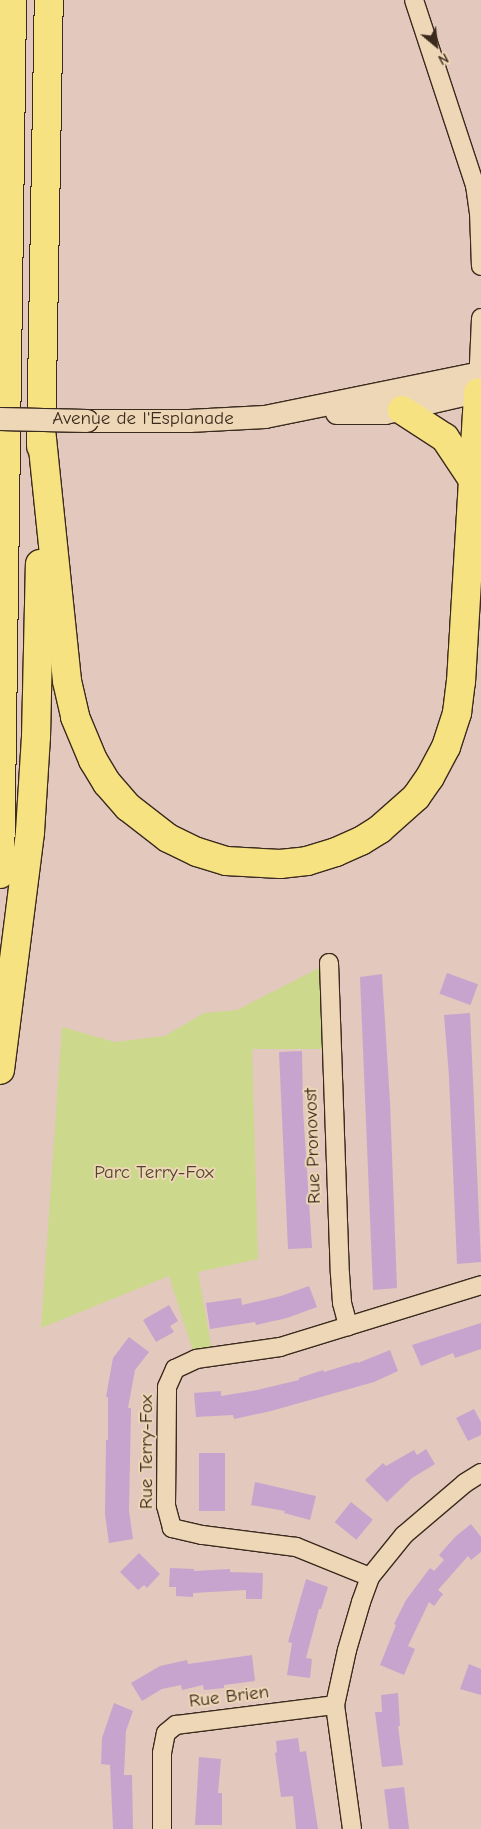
<!DOCTYPE html>
<style>
body{margin:0}
#map{position:relative;width:481px;height:1829px;overflow:hidden;background:#e2c8bd;font-family:"Comic Neue",sans-serif}
div>[style]{position:absolute}
.green>*{inset:0;background:#ccd88b}
.building>*{inset:0;background:#c7a4cd;transform-origin:0 0}
.roads{filter:drop-shadow(1px 0 #3b2a1e) drop-shadow(-1px 0 #3b2a1e) drop-shadow(0 1px #3b2a1e) drop-shadow(0 -1px #3b2a1e)}
.minor>*{height:18px;margin:-9px;padding:0 9px;transform-origin:9px;border-radius:9px;background:#eed7b6}
.tertiary>*{height:22px;margin:-11px;padding:0 11px;transform-origin:11px;border-radius:11px;background:#eed7b6}
.motorway>*{height:28px;margin:-14px;padding:0 14px;transform-origin:14px;border-radius:14px;background:#f7e281}
.bridges{filter:drop-shadow(1px 0 #3b2a1e) drop-shadow(-1px 0 #3b2a1e) drop-shadow(0 1px #3b2a1e) drop-shadow(0 -1px #3b2a1e)}
.tertiary-bridge>*{height:22px;margin:-11px;padding:0 11px;transform-origin:11px;border-radius:11px;background:#eed7b6}
span{translate:-50% -50%;white-space:nowrap;text-align:center;line-height:1.15;-webkit-text-stroke:4px #eed7b6;paint-order:stroke}
.street-label{font-size:19px;color:#3b2a1e}
.park-label{font-size:19px;color:#51442e}
.north{position:absolute;left:411px;top:20px;width:50px;height:50px;-webkit-text-stroke:4px #eed7b6;paint-order:stroke;rotate:152deg;font-size:14px;font-weight:700;line-height:20px;text-align:center;color:#3b2a1e}
.north::after{content:'';display:block;margin:auto;width:18px;height:22px;background:#3b2a1e;clip-path:polygon(50% 0,100% 100%,50% 72%,0 100%)}
</style>
<div id="map">
<div class="green">
<i style="clip-path:polygon(325px 965px,333px 1049px,252px 1049px,258px 1259px,198px 1272px,212px 1351px,193px 1351px,169px 1276px,41px 1328px,62px 1027px,115px 1042px,165px 1036px,204px 1013px,237px 1010px)"></i>
</div>
<div class="building">
<i style="left:447px;top:973px;width:33px;height:22px;rotate:20deg"></i>
<i style="clip-path:polygon(382px 974px,390px 1102px,397px 1288px,373px 1290px,360px 977px)"></i>
<i style="clip-path:polygon(470px 1013px,481px 1262px,457px 1264px,449px 1076px,444px 1015px)"></i>
<i style="clip-path:polygon(302px 1051px,303px 1110px,312px 1248px,288px 1249px,279px 1052px)"></i>
<i style="clip-path:polygon(309px 1286px,317px 1307px,287px 1318px,256px 1325px,255px 1322px,210px 1329px,206px 1303px,241px 1298px,242px 1305px,281px 1296px)"></i>
<i style="clip-path:polygon(169px 1305px,178px 1321px,170px 1326px,174px 1332px,156px 1342px,143px 1320px)"></i>
<i style="clip-path:polygon(481px 1323px,481px 1349px,455px 1358px,453px 1353px,421px 1366px,412px 1345px)"></i>
<i style="clip-path:polygon(129px 1337px,149px 1352px,135px 1370px,128px 1408px,131px 1408px,129px 1511px,133px 1539px,109px 1543px,105px 1514px,106px 1440px,108px 1440px,108px 1397px,106px 1397px,113px 1358px)"></i>
<i style="clip-path:polygon(390px 1350px,398px 1371px,374px 1382px,271px 1411px,234px 1419px,233px 1415px,196px 1417px,194px 1393px,221px 1391px,221px 1396px,257px 1390px,299px 1380px,299px 1378px,323px 1370px,324px 1372px,357px 1362px,358px 1363px)"></i>
<i style="clip-path:polygon(474px 1409px,481px 1422px,481px 1435px,468px 1441px,456px 1418px)"></i>
<i style="clip-path:polygon(426px 1449px,435px 1464px,412px 1478px,387px 1502px,365px 1480px,383px 1463px,386px 1466px,414px 1450px,417px 1455px)"></i>
<i style="left:199px;top:1453px;width:26px;height:58px"></i>
<i style="clip-path:polygon(255px 1482px,316px 1496px,310px 1520px,284px 1513px,285px 1511px,251px 1505px)"></i>
<i style="left:351px;top:1502px;width:28px;height:26px;rotate:39deg"></i>
<i style="clip-path:polygon(471px 1524px,481px 1537px,481px 1552px,471px 1560px,468px 1556px,438px 1590px,443px 1594px,434px 1606px,429px 1602px,408px 1646px,415px 1649px,404px 1675px,380px 1665px,396px 1625px,394px 1624px,406px 1600px,430px 1568px,434px 1571px,444px 1560px,439px 1555px,456px 1536px)"></i>
<i style="clip-path:polygon(139px 1553px,160px 1574px,147px 1588px,144px 1585px,138px 1590px,120px 1572px)"></i>
<i style="clip-path:polygon(170px 1568px,194px 1569px,194px 1571px,230px 1569px,230px 1572px,263px 1573px,262px 1599px,246px 1599px,246px 1590px,193px 1593px,193px 1597px,176px 1596px,176px 1587px,169px 1587px)"></i>
<i style="clip-path:polygon(306px 1579px,328px 1587px,321px 1609px,319px 1609px,306px 1658px,312px 1659px,310px 1678px,287px 1675px,292px 1643px,288px 1642px)"></i>
<i style="clip-path:polygon(252px 1655px,255px 1681px,224px 1685px,224px 1688px,204px 1690px,203px 1685px,182px 1690px,181px 1685px,162px 1689px,142px 1701px,131px 1683px,160px 1666px,187px 1660px,188px 1664px)"></i>
<i style="clip-path:polygon(469px 1664px,481px 1669px,481px 1695px,460px 1689px)"></i>
<i style="clip-path:polygon(398px 1693px,400px 1726px,398px 1726px,403px 1765px,382px 1767px,375px 1712px,382px 1712px,381px 1695px)"></i>
<i style="clip-path:polygon(114px 1703px,133px 1711px,126px 1731px,124px 1775px,132px 1775px,133px 1829px,113px 1829px,110px 1765px,101px 1764px,102px 1738px)"></i>
<i style="clip-path:polygon(298px 1738px,300px 1752px,306px 1751px,318px 1829px,296px 1829px,293px 1796px,281px 1797px,275px 1753px,277px 1752px,276px 1741px)"></i>
<i style="clip-path:polygon(199px 1757px,221px 1759px,218px 1793px,222px 1793px,222px 1825px,195px 1825px)"></i>
<i style="left:404px;top:1787px;width:42px;height:20px;rotate:83deg"></i>
</div>
<div class="roads">
<div class="minor">
<i style="left:414px;top:0;width:195px;rotate:71.8deg"></i>
<i style="left:475px;top:185px;width:27px;rotate:82deg"></i>
<i style="left:479px;top:212px;width:54px;rotate:87.9deg"></i>
<i style="left:478px;top:385px;width:67px;rotate:-87.4deg"></i>
<i style="left:329px;top:963px;width:311px;rotate:88deg"></i>
<i style="left:340px;top:1274px;width:29px;rotate:86deg"></i>
<i style="left:342px;top:1303px;width:24px;rotate:75deg"></i>
<i style="left:370px;top:1577px;width:80px;rotate:-157.9deg"></i>
<i style="left:296px;top:1547px;width:95px;rotate:-172.7deg"></i>
<i style="left:202px;top:1535px;width:31px;rotate:-167deg"></i>
<i style="left:172px;top:1528px;width:23px;rotate:-105deg"></i>
<i style="left:166px;top:1506px;width:119px;rotate:-89.5deg"></i>
<i style="left:167px;top:1387px;width:20px;rotate:-66deg"></i>
<i style="left:175px;top:1369px;width:23px;rotate:-25deg"></i>
<i style="left:196px;top:1359px;width:85px;rotate:-8.1deg"></i>
<i style="left:280px;top:1347px;width:210px;rotate:-17.1deg"></i>
<i style="left:162px;top:1829px;width:76px;rotate:-90deg"></i>
<i style="left:162px;top:1753px;width:20px;rotate:-79deg"></i>
<i style="left:166px;top:1733px;width:13px;rotate:-39deg"></i>
<i style="left:176px;top:1725px;width:160px;rotate:-7.2deg"></i>
<i style="left:352px;top:1829px;width:125px;rotate:-97.8deg"></i>
<i style="left:335px;top:1705px;width:56px;rotate:-77.7deg"></i>
<i style="left:347px;top:1650px;width:50px;rotate:-73.7deg"></i>
<i style="left:361px;top:1602px;width:27px;rotate:-70deg"></i>
<i style="left:370px;top:1577px;width:54px;rotate:-51deg"></i>
<i style="left:404px;top:1535px;width:80px;rotate:-40.4deg"></i>
<i style="left:465px;top:1483px;width:19px;rotate:-32deg"></i>
</div>
<div class="tertiary">
<i style="left:337px;top:413px;width:48px"></i>
<i style="left:385px;top:413px;width:98px;rotate:-12.9deg"></i>
<i style="left:87px;top:421px;width:102px"></i>
<i style="left:189px;top:421px;width:76px;rotate:-3deg"></i>
<i style="left:265px;top:417px;width:220px;rotate:-11.5deg"></i>
</div>
<div class="motorway">
<i style="left:402px;top:410px;width:51px;rotate:33.1deg"></i>
<i style="left:445px;top:438px;width:50px;rotate:56.3deg"></i>
<i style="left:41px;top:429px;width:253px;rotate:84.1deg"></i>
<i style="left:67px;top:681px;width:37px;rotate:77deg"></i>
<i style="left:75px;top:717px;width:47px;rotate:67.3deg"></i>
<i style="left:93px;top:760px;width:27px;rotate:59deg"></i>
<i style="left:107px;top:783px;width:32px;rotate:49deg"></i>
<i style="left:128px;top:807px;width:51px;rotate:37.8deg"></i>
<i style="left:168px;top:838px;width:32px;rotate:26deg"></i>
<i style="left:197px;top:852px;width:30px;rotate:17deg"></i>
<i style="left:226px;top:861px;width:54px;rotate:3.2deg"></i>
<i style="left:280px;top:864px;width:27px;rotate:-6deg"></i>
<i style="left:307px;top:861px;width:30px;rotate:-17deg"></i>
<i style="left:336px;top:852px;width:27px;rotate:-24deg"></i>
<i style="left:361px;top:841px;width:22px;rotate:-32deg"></i>
<i style="left:380px;top:829px;width:48px;rotate:-41.6deg"></i>
<i style="left:416px;top:797px;width:24px;rotate:-55deg"></i>
<i style="left:430px;top:777px;width:34px;rotate:-62deg"></i>
<i style="left:446px;top:747px;width:36px;rotate:-72deg"></i>
<i style="left:457px;top:713px;width:31px;rotate:-83deg"></i>
<i style="left:461px;top:682px;width:290px;rotate:-86.6deg"></i>
<i style="left:41px;top:446px;width:446px;rotate:-89deg"></i>
<i style="left:0;top:874px;width:874px;rotate:-89.21deg"></i>
<i style="left:0;top:1070px;width:240px;rotate:-82.8deg"></i>
<i style="left:30px;top:832px;width:95px;rotate:-86.4deg"></i>
<i style="left:36px;top:737px;width:173px;rotate:-88.7deg"></i>
</div>
</div>
<div class="bridges">
<div class="tertiary-bridge">
<i style="left:0;top:419px;width:87px;rotate:1.3deg"></i>
</div>
</div>
<div class="street-label">
<span style="left:143px;top:419px">Avenue de l'Esplanade</span>
<span style="left:313px;top:1146px;rotate:-92deg">Rue Pronovost</span>
<span style="left:147px;top:1452px;rotate:-90deg">Rue Terry-Fox</span>
<span style="left:229px;top:1697px;rotate:-7deg">Rue Brien</span>
</div>
<div class="park-label">
<span style="left:154px;top:1173px">Parc Terry-Fox</span>
</div>
<div class="north">N</div>
</div>
